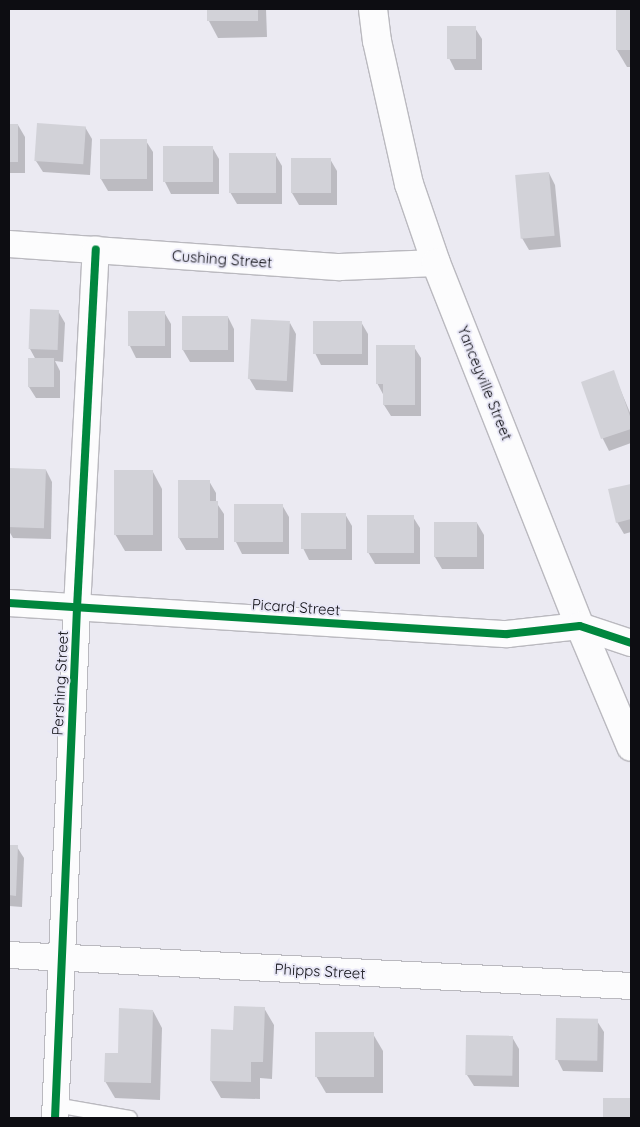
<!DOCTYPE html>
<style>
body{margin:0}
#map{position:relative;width:640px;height:1127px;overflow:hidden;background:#ebeaf2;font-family:Quicksand,sans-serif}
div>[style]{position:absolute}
.shadow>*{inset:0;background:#0003}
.building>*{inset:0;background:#d2d2d8;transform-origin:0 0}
.roads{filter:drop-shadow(1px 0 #bab9bf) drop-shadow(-1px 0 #bab9bf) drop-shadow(0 1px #bab9bf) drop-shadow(0 -1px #bab9bf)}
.lane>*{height:14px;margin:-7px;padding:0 7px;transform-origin:7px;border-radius:7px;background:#fcfcfd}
.street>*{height:26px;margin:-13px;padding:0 13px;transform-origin:13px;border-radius:13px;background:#fcfcfd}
.secondary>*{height:28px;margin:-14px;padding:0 14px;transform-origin:14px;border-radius:14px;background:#fcfcfd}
.cycleway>*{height:8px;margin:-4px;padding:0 4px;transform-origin:4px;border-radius:4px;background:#00873e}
span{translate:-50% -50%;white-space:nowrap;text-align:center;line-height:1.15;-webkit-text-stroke:4px #e8e7f6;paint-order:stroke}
.street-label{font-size:15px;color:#0d0d12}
.frame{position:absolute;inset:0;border:10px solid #0d0d12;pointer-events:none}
</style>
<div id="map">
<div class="shadow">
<i style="clip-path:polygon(208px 9px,266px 9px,267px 37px,218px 38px,209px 21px)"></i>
<i style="clip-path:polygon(617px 9px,631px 9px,631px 67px,627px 67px,617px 50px)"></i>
<i style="clip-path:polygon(475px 28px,482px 39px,482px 70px,455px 70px,449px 58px)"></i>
<i style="clip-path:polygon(9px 125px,18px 125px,25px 137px,25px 173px,9px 173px)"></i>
<i style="clip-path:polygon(85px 127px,92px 139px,90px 175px,43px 172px,36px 161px)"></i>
<i style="clip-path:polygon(146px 141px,153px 152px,153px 191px,108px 191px,101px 179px)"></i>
<i style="clip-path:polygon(165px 147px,212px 147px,219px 159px,219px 194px,171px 194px,165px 182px)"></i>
<i style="clip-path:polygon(275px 154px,282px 166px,282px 204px,237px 204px,230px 192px)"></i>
<i style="clip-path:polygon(292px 159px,330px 159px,337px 171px,337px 205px,299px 205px,292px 193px)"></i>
<i style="clip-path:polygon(549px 173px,555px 185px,561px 247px,529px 250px,522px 238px,517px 176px)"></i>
<i style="clip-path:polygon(58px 311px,65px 323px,63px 362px,55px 361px,60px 371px,60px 398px,36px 398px,29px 387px,36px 360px,30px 349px)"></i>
<i style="clip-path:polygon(164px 312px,171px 324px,171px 358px,136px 358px,130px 346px)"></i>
<i style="clip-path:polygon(183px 317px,228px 317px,234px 329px,234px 362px,190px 362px,183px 350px)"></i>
<i style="clip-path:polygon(361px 322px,368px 334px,368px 365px,321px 365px,315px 353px)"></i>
<i style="clip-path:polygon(290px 323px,296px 334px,293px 392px,256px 390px,249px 378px)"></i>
<i style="clip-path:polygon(414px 347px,421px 358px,421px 416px,391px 416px,384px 405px,384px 396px,377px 383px)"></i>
<i style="clip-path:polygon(613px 372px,631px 415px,631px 443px,609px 451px,603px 439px,583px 383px)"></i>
<i style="clip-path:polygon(9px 469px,46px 470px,52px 482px,51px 539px,13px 538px,9px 531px)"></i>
<i style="clip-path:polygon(153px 472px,162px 489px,162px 551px,125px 551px,115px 534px)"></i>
<i style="clip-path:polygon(209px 481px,216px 493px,216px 502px,224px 514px,224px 550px,186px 550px,179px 538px)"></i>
<i style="clip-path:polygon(631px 485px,631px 532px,624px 534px,617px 522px,610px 490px)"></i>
<i style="clip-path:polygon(236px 505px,282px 505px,289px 517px,289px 554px,242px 554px,236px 542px)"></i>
<i style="clip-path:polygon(345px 514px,352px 526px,352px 560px,309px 560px,303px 548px)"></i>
<i style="clip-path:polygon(413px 517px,420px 528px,420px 564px,375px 564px,368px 552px)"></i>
<i style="clip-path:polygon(435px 523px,477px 523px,484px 535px,484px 569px,442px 569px,435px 557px)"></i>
<i style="clip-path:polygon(9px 846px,17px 847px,24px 858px,22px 907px,9px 906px)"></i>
<i style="clip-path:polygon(264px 1008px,274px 1025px,272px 1079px,260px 1078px,260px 1099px,221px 1098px,211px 1081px,234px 1031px)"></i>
<i style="clip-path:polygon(153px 1011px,162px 1028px,160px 1100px,115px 1098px,105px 1081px)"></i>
<i style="clip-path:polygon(597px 1021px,604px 1032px,603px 1072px,563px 1071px,557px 1059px)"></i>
<i style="clip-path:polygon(373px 1034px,383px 1051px,383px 1093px,326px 1093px,316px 1076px)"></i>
<i style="clip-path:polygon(512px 1037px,519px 1049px,519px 1087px,474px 1086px,467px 1075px)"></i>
</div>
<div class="building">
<i style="left:207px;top:9px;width:51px;height:12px"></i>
<i style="left:616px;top:9px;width:15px;height:41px"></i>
<i style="left:447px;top:26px;width:29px;height:33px"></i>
<i style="left:37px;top:123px;width:49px;height:38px;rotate:4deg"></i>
<i style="left:9px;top:124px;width:9px;height:38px"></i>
<i style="left:100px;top:139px;width:47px;height:40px"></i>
<i style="left:163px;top:146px;width:50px;height:36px"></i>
<i style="left:229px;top:153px;width:47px;height:40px"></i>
<i style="left:291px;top:158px;width:40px;height:35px"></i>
<i style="left:549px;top:172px;width:64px;height:34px;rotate:85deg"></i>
<i style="left:30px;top:309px;width:29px;height:40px;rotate:2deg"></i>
<i style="left:128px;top:311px;width:37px;height:35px"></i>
<i style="left:182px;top:316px;width:46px;height:34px"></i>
<i style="left:251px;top:319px;width:39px;height:60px;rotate:3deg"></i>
<i style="left:313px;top:321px;width:49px;height:33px"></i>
<i style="clip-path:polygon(376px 345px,415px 345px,415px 405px,383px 405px,383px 384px,376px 384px)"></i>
<i style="left:28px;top:358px;width:26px;height:29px"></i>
<i style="clip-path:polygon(614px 370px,631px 419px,631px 429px,601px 439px,581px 382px)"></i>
<i style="left:9px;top:468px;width:37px;height:59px;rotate:2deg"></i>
<i style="left:114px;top:470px;width:39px;height:65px"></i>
<i style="clip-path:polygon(178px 480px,210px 480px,210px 501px,218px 501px,218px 538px,178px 538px)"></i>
<i style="clip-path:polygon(631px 484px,631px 519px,616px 523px,608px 489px)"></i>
<i style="left:234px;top:504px;width:49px;height:38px"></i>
<i style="left:301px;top:513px;width:45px;height:36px"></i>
<i style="left:367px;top:515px;width:47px;height:38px"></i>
<i style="left:434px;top:522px;width:43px;height:35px"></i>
<i style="clip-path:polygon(9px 845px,18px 845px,16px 896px,9px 895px)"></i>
<i style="clip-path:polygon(234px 1006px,265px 1007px,263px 1062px,251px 1062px,251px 1082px,210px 1081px,211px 1029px,233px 1030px)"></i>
<i style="clip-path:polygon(119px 1008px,153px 1010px,151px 1083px,104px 1082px,105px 1053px,118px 1053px)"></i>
<i style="left:556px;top:1018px;width:42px;height:42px;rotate:1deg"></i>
<i style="left:315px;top:1032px;width:59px;height:45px"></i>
<i style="left:466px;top:1035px;width:47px;height:40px;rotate:1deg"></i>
<i style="left:603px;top:1098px;width:28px;height:20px"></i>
</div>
<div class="roads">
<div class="lane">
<i style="left:56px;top:1105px;width:75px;rotate:10deg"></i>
</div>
<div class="street">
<i style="left:9px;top:244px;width:332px;rotate:4deg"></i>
<i style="left:340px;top:267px;width:96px;rotate:-2.4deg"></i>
<i style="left:9px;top:603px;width:499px;rotate:3.6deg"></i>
<i style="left:507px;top:634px;width:73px;rotate:-6.3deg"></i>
<i style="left:580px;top:626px;width:54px;rotate:18.4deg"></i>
<i style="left:9px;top:955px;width:623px;rotate:2.85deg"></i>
<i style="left:55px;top:1118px;width:510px;rotate:-87.53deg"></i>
<i style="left:77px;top:608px;width:359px;rotate:-87deg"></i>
</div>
<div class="secondary">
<i style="left:373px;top:9px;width:32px;rotate:83deg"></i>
<i style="left:377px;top:41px;width:147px;rotate:77.4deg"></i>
<i style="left:409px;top:184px;width:83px;rotate:71.1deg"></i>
<i style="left:436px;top:263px;width:391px;rotate:68.4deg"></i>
<i style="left:580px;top:626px;width:131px;rotate:67.1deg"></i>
</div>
</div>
<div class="cycleway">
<i style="left:9px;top:603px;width:499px;rotate:3.6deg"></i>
<i style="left:507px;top:634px;width:73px;rotate:-6.3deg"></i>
<i style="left:580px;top:626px;width:54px;rotate:18.4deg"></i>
<i style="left:55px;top:1118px;width:510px;rotate:-87.53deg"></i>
<i style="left:77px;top:608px;width:359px;rotate:-87deg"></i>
</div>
<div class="street-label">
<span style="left:222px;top:259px;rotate:4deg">Cushing Street</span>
<span style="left:485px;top:383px;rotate:68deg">Yanceyville Street</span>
<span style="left:296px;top:607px;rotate:4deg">Picard Street</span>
<span style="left:60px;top:683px;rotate:-87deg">Pershing Street</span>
<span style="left:320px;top:971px;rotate:3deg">Phipps Street</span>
</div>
<div class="frame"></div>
</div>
